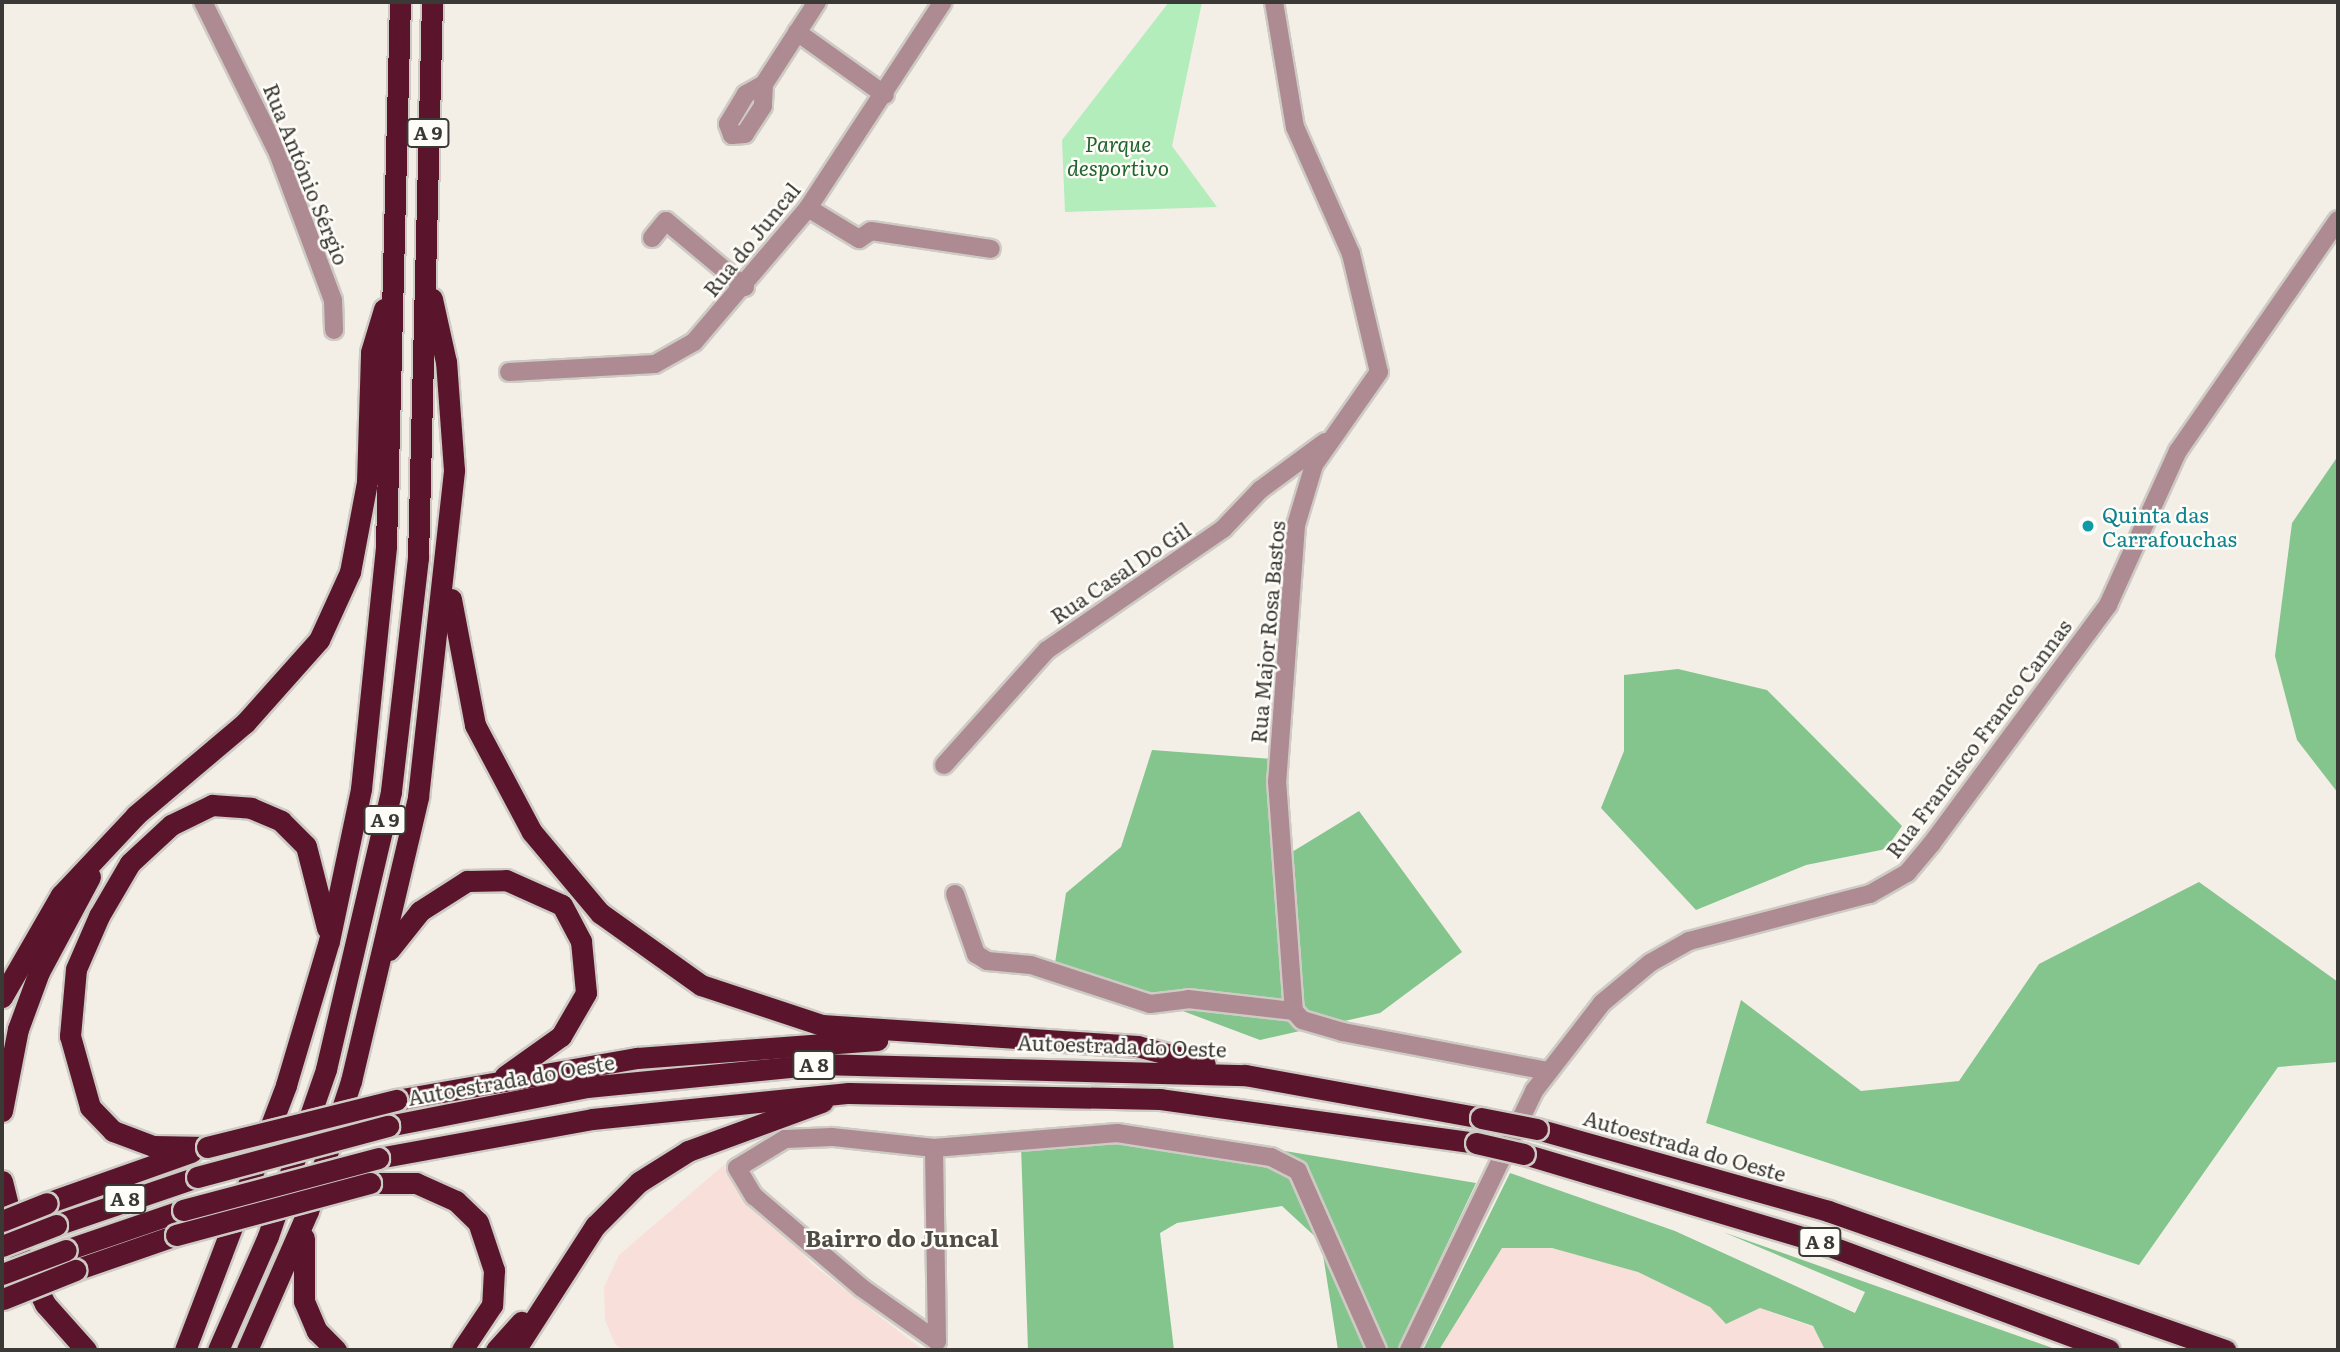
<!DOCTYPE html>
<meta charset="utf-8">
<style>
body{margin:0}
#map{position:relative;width:2340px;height:1352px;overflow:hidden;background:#f3efe7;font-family:Literata,serif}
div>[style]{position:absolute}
.industrial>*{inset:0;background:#f9dfd9}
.green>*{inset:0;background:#b3edbb}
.forest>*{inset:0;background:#84c48d}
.roads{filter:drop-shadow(2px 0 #cecbc4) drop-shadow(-2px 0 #cecbc4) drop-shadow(0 2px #cecbc4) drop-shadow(0 -2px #cecbc4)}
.minor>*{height:18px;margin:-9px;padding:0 9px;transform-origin:9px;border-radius:9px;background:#ae8a92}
.highway>*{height:21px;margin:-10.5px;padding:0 10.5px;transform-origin:10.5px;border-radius:10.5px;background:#5a152d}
.bridges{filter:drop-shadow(2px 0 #cecbc4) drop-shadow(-2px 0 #cecbc4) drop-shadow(0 2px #cecbc4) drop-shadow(0 -2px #cecbc4)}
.highway-bridge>*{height:21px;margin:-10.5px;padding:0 10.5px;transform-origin:10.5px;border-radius:10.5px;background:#5a152d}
.dots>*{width:19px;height:19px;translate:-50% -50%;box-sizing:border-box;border:4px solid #fffdf8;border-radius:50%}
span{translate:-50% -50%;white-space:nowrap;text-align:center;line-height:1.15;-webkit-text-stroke:5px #fffdf8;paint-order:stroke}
.shield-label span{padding:2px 5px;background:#fffdf8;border:2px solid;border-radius:5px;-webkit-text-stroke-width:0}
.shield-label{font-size:19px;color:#3a3936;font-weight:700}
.park-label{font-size:21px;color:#226431;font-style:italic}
.street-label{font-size:21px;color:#3a3936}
.culture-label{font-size:21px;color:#0d838f}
.left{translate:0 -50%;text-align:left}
.neighbourhood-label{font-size:23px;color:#504d46;font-weight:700}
.frame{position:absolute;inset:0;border:4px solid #3a3936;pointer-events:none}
</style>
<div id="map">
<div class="industrial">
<i style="clip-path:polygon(725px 1164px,812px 1264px,923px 1350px,623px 1350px,615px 1344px,605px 1320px,604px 1287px,619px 1255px)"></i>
<i style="clip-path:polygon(1502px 1248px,1552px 1248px,1636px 1271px,1710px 1307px,1726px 1324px,1760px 1308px,1813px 1327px,1825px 1350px,1439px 1350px)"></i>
</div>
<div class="green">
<i style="clip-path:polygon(1169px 2px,1202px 2px,1172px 146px,1217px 207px,1065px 212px,1062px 140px)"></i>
</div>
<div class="forest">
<i style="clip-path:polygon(2338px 456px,2338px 793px,2297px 740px,2275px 656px,2292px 523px)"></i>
<i style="clip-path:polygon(1678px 669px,1767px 690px,1902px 826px,1886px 849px,1806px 865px,1696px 910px,1601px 808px,1624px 751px,1624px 675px)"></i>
<i style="clip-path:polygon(1152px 750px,1287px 760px,1292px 852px,1359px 811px,1462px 952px,1380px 1013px,1260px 1040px,1055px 963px,1066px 893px,1121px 847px)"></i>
<i style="clip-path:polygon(2199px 882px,2338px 982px,2338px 1062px,2278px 1067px,2139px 1265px,1706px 1123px,1741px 1000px,1861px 1091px,1959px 1081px,2039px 964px)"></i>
<i style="clip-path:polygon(1131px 1127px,1267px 1148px,1476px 1183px,1397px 1350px,1338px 1350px,1321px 1242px,1282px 1206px,1177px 1223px,1160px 1233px,1174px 1350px,1028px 1350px,1021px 1146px)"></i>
<i style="clip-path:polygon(1510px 1173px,1675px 1231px,1855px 1313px,1865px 1292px,1723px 1232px,2058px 1350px,1825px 1350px,1813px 1326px,1760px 1308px,1726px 1324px,1710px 1307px,1638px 1272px,1552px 1248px,1502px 1248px,1439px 1350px,1423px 1350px)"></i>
</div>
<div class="roads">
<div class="minor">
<i style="left:203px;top:2px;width:169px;rotate:63.6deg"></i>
<i style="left:278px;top:153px;width:157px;rotate:69.5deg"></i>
<i style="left:333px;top:300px;width:30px;rotate:88deg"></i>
<i style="left:1274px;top:2px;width:127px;rotate:80.5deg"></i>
<i style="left:1295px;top:127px;width:139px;rotate:66.2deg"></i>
<i style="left:1351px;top:254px;width:121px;rotate:76.7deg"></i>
<i style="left:1379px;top:372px;width:113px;rotate:125deg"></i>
<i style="left:1314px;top:465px;width:63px;rotate:106.7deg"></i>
<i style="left:1296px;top:525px;width:257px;rotate:94.2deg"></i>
<i style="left:1277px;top:781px;width:231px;rotate:85.8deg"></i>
<i style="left:797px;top:32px;width:108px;rotate:35.6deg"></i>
<i style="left:764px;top:84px;width:22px;rotate:93deg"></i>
<i style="left:763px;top:106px;width:33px;rotate:123deg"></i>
<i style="left:745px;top:134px;width:13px;rotate:176deg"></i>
<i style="left:732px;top:135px;width:12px;rotate:-110deg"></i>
<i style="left:728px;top:124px;width:35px;rotate:-59deg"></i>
<i style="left:746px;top:94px;width:21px;rotate:-29deg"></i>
<i style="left:764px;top:84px;width:98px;rotate:-57.1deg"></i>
<i style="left:808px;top:208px;width:60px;rotate:31.3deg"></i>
<i style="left:859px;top:239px;width:14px;rotate:-34deg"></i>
<i style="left:871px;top:231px;width:121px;rotate:8.5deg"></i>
<i style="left:652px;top:238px;width:22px;rotate:-51deg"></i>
<i style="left:666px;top:221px;width:103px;rotate:39.9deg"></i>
<i style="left:509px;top:372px;width:146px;rotate:-3.1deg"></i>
<i style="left:655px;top:364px;width:45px;rotate:-29.4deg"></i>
<i style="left:694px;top:342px;width:176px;rotate:-49.6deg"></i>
<i style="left:808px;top:208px;width:246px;rotate:-56.8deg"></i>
<i style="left:944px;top:765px;width:154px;rotate:-48.2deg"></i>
<i style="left:1047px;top:650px;width:214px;rotate:-34.5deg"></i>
<i style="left:1223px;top:529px;width:54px;rotate:-46.5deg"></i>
<i style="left:1260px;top:490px;width:81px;rotate:-36.4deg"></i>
<i style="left:955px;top:894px;width:64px;rotate:70.7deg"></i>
<i style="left:976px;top:954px;width:13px;rotate:32deg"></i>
<i style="left:987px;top:961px;width:44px;rotate:5.2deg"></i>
<i style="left:1031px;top:965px;width:125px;rotate:18.1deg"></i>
<i style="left:1150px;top:1004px;width:38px;rotate:-7deg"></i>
<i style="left:1188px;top:999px;width:107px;rotate:6.5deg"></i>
<i style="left:1294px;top:1011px;width:12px;rotate:48deg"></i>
<i style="left:1302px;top:1020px;width:43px;rotate:16.3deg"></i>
<i style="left:1343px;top:1032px;width:209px;rotate:10.8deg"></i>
<i style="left:934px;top:1148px;width:103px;rotate:-173.8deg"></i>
<i style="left:832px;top:1137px;width:47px;rotate:177.6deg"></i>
<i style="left:785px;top:1139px;width:56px;rotate:148.9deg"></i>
<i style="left:737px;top:1168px;width:33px;rotate:59deg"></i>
<i style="left:754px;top:1196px;width:142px;rotate:40.4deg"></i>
<i style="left:862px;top:1288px;width:92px;rotate:35.2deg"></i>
<i style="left:937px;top:1341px;width:193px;rotate:-90.9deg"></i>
<i style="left:934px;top:1148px;width:184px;rotate:-4.7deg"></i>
<i style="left:1117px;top:1133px;width:156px;rotate:8.9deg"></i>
<i style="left:1271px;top:1157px;width:30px;rotate:27deg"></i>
<i style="left:1298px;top:1171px;width:196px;rotate:66.2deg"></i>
<i style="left:1409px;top:1350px;width:288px;rotate:-64.2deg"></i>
<i style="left:1534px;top:1091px;width:111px;rotate:-52.3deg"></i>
<i style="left:1602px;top:1003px;width:62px;rotate:-39.8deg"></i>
<i style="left:1650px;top:963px;width:45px;rotate:-29.4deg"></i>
<i style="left:1689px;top:941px;width:187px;rotate:-14.6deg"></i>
<i style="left:1870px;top:894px;width:43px;rotate:-29.6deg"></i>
<i style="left:1907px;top:873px;width:39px;rotate:-50deg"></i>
<i style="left:1932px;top:843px;width:296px;rotate:-53.5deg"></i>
<i style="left:2108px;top:605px;width:169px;rotate:-65.6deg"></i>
<i style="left:2178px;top:451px;width:281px;rotate:-55.3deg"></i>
</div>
<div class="highway">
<i style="left:451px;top:599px;width:128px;rotate:79.2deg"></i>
<i style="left:475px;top:725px;width:121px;rotate:62deg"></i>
<i style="left:532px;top:832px;width:106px;rotate:50deg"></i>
<i style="left:600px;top:913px;width:124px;rotate:35.5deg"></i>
<i style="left:701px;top:985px;width:127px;rotate:18.3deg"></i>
<i style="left:822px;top:1025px;width:316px;rotate:3.8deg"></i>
<i style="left:1137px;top:1046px;width:70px;rotate:14.8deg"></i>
<i style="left:389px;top:950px;width:50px;rotate:-51.5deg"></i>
<i style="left:420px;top:911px;width:56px;rotate:-32.6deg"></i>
<i style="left:467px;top:881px;width:39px;rotate:-1deg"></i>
<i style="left:506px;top:880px;width:61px;rotate:24.1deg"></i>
<i style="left:562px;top:905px;width:41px;rotate:62.2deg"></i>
<i style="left:581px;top:941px;width:52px;rotate:84.5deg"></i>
<i style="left:586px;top:993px;width:50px;rotate:120.2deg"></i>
<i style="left:561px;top:1036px;width:69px;rotate:144.5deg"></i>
<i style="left:2px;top:997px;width:118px;rotate:-60deg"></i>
<i style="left:61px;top:895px;width:110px;rotate:-46.8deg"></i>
<i style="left:136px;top:815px;width:143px;rotate:-40.2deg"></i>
<i style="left:245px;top:723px;width:111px;rotate:-48.3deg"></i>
<i style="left:319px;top:640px;width:75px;rotate:-65.5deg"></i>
<i style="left:350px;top:572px;width:92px;rotate:-79.3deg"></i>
<i style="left:367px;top:482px;width:130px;rotate:-88.2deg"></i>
<i style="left:371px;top:352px;width:45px;rotate:-73.2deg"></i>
<i style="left:396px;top:1100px;width:245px;rotate:-9.9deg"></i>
<i style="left:637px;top:1058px;width:241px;rotate:-4.3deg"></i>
<i style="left:2px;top:1111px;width:84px;rotate:-79deg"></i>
<i style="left:18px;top:1029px;width:61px;rotate:-69.8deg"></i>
<i style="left:39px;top:972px;width:108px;rotate:-61.8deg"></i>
<i style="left:388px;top:1126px;width:203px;rotate:-11.1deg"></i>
<i style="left:587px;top:1087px;width:234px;rotate:-5.6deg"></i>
<i style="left:820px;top:1064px;width:425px;rotate:1.5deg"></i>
<i style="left:1245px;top:1075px;width:240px;rotate:10.3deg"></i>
<i style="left:1537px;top:1129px;width:302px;rotate:15.7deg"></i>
<i style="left:1828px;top:1211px;width:421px;rotate:19.3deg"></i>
<i style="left:207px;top:1147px;width:54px;rotate:-178.9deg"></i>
<i style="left:153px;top:1146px;width:43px;rotate:-159.4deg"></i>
<i style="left:113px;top:1131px;width:33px;rotate:-134deg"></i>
<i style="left:90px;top:1107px;width:74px;rotate:-105.7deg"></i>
<i style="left:70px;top:1036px;width:67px;rotate:-84.9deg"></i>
<i style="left:76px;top:969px;width:58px;rotate:-66.5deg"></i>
<i style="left:99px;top:916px;width:61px;rotate:-59.7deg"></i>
<i style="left:130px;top:863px;width:56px;rotate:-42.8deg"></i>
<i style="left:171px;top:825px;width:46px;rotate:-26deg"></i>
<i style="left:212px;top:805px;width:39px;rotate:4deg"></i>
<i style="left:251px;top:808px;width:33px;rotate:23deg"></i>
<i style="left:281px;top:821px;width:35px;rotate:45deg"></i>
<i style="left:306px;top:846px;width:85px;rotate:75.6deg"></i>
<i style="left:1524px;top:1154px;width:308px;rotate:16.6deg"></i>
<i style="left:1819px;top:1242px;width:309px;rotate:20.4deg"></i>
<i style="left:378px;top:1158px;width:218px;rotate:-10.3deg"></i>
<i style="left:592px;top:1119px;width:258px;rotate:-5.8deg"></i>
<i style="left:849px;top:1093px;width:311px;rotate:1.1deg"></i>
<i style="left:1160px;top:1099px;width:319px;rotate:7.9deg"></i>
<i style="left:2px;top:1181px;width:75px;rotate:76.1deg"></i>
<i style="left:20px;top:1254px;width:56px;rotate:63.4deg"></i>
<i style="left:45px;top:1304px;width:62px;rotate:48.3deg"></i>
<i style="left:370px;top:1183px;width:46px"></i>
<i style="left:416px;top:1183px;width:44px;rotate:24.2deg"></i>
<i style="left:456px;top:1201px;width:30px;rotate:44deg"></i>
<i style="left:478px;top:1222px;width:51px;rotate:71.6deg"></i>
<i style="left:494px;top:1270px;width:35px;rotate:93deg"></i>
<i style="left:492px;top:1305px;width:54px;rotate:123.7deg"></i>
<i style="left:47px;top:1203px;width:153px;rotate:-19.5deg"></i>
<i style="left:56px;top:1225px;width:149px;rotate:-18.8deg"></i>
<i style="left:304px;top:1238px;width:63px;rotate:90deg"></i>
<i style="left:304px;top:1301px;width:33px;rotate:67deg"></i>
<i style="left:317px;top:1331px;width:27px;rotate:45deg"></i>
<i style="left:66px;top:1250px;width:124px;rotate:-18.9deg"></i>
<i style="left:75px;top:1270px;width:107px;rotate:-19.1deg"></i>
<i style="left:185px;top:1350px;width:284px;rotate:-69.1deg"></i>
<i style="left:286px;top:1085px;width:150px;rotate:-73.4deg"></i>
<i style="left:329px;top:941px;width:155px;rotate:-78.1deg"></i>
<i style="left:361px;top:789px;width:244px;rotate:-84.1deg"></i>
<i style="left:386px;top:546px;width:544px;rotate:-88.53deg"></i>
<i style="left:218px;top:1350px;width:124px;rotate:-66.3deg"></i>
<i style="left:268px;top:1236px;width:177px;rotate:-70.8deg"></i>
<i style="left:326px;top:1069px;width:285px;rotate:-76.8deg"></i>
<i style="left:391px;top:791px;width:235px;rotate:-83.4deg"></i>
<i style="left:418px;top:558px;width:556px;rotate:-88.56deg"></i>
<i style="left:247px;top:1350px;width:152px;rotate:-66.3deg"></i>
<i style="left:308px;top:1211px;width:137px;rotate:-71.7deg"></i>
<i style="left:351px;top:1081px;width:292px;rotate:-76.7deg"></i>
<i style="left:418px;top:797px;width:329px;rotate:-83.7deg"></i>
<i style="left:454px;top:470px;width:108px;rotate:-94.2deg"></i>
<i style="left:446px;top:362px;width:65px;rotate:-102.5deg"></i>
<i style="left:496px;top:1350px;width:38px;rotate:-48deg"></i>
<i style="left:515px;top:1350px;width:148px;rotate:-57.2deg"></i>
<i style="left:595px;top:1226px;width:62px;rotate:-45deg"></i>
<i style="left:639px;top:1182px;width:58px;rotate:-32.3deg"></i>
<i style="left:688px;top:1151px;width:143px;rotate:-20.1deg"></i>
</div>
</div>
<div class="bridges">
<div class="highway-bridge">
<i style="left:1481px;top:1118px;width:57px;rotate:11.1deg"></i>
<i style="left:1476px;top:1143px;width:49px;rotate:12.9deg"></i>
<i style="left:207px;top:1147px;width:195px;rotate:-14deg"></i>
<i style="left:197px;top:1177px;width:198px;rotate:-15deg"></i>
<i style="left:183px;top:1210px;width:202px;rotate:-14.9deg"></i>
<i style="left:2px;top:1221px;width:48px;rotate:-21.8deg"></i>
<i style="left:176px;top:1235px;width:201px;rotate:-15deg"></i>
<i style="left:2px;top:1246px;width:58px;rotate:-21.3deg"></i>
<i style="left:2px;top:1274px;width:68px;rotate:-20.6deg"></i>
<i style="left:3px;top:1299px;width:78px;rotate:-21.9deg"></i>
</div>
</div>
<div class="dots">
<i style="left:2088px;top:526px;background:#0f9aa8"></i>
</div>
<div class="shield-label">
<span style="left:428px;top:133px">A 9</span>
<span style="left:385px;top:820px">A 9</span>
<span style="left:814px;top:1065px">A 8</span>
<span style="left:125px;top:1199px">A 8</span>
<span style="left:1820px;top:1242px">A 8</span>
</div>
<div class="park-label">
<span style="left:1118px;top:155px">Parque<br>desportivo</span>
</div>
<div class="street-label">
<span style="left:307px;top:174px;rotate:68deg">Rua António Sérgio</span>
<span style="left:751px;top:239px;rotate:-51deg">Rua do Juncal</span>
<span style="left:1120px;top:572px;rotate:-34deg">Rua Casal Do Gil</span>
<span style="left:1267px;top:632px;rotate:-85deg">Rua Major Rosa Bastos</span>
<span style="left:1978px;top:738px;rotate:-53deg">Rua Francisco Franco Cannas</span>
<span style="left:1122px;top:1045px;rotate:2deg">Autoestrada do Oeste</span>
<span style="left:511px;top:1079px;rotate:-10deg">Autoestrada do Oeste</span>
<span style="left:1685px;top:1145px;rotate:16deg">Autoestrada do Oeste</span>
</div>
<div class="culture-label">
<span class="left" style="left:2102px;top:526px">Quinta das<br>Carrafouchas</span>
</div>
<div class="neighbourhood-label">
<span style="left:902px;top:1237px">Bairro do Juncal</span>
</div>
<div class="frame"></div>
</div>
